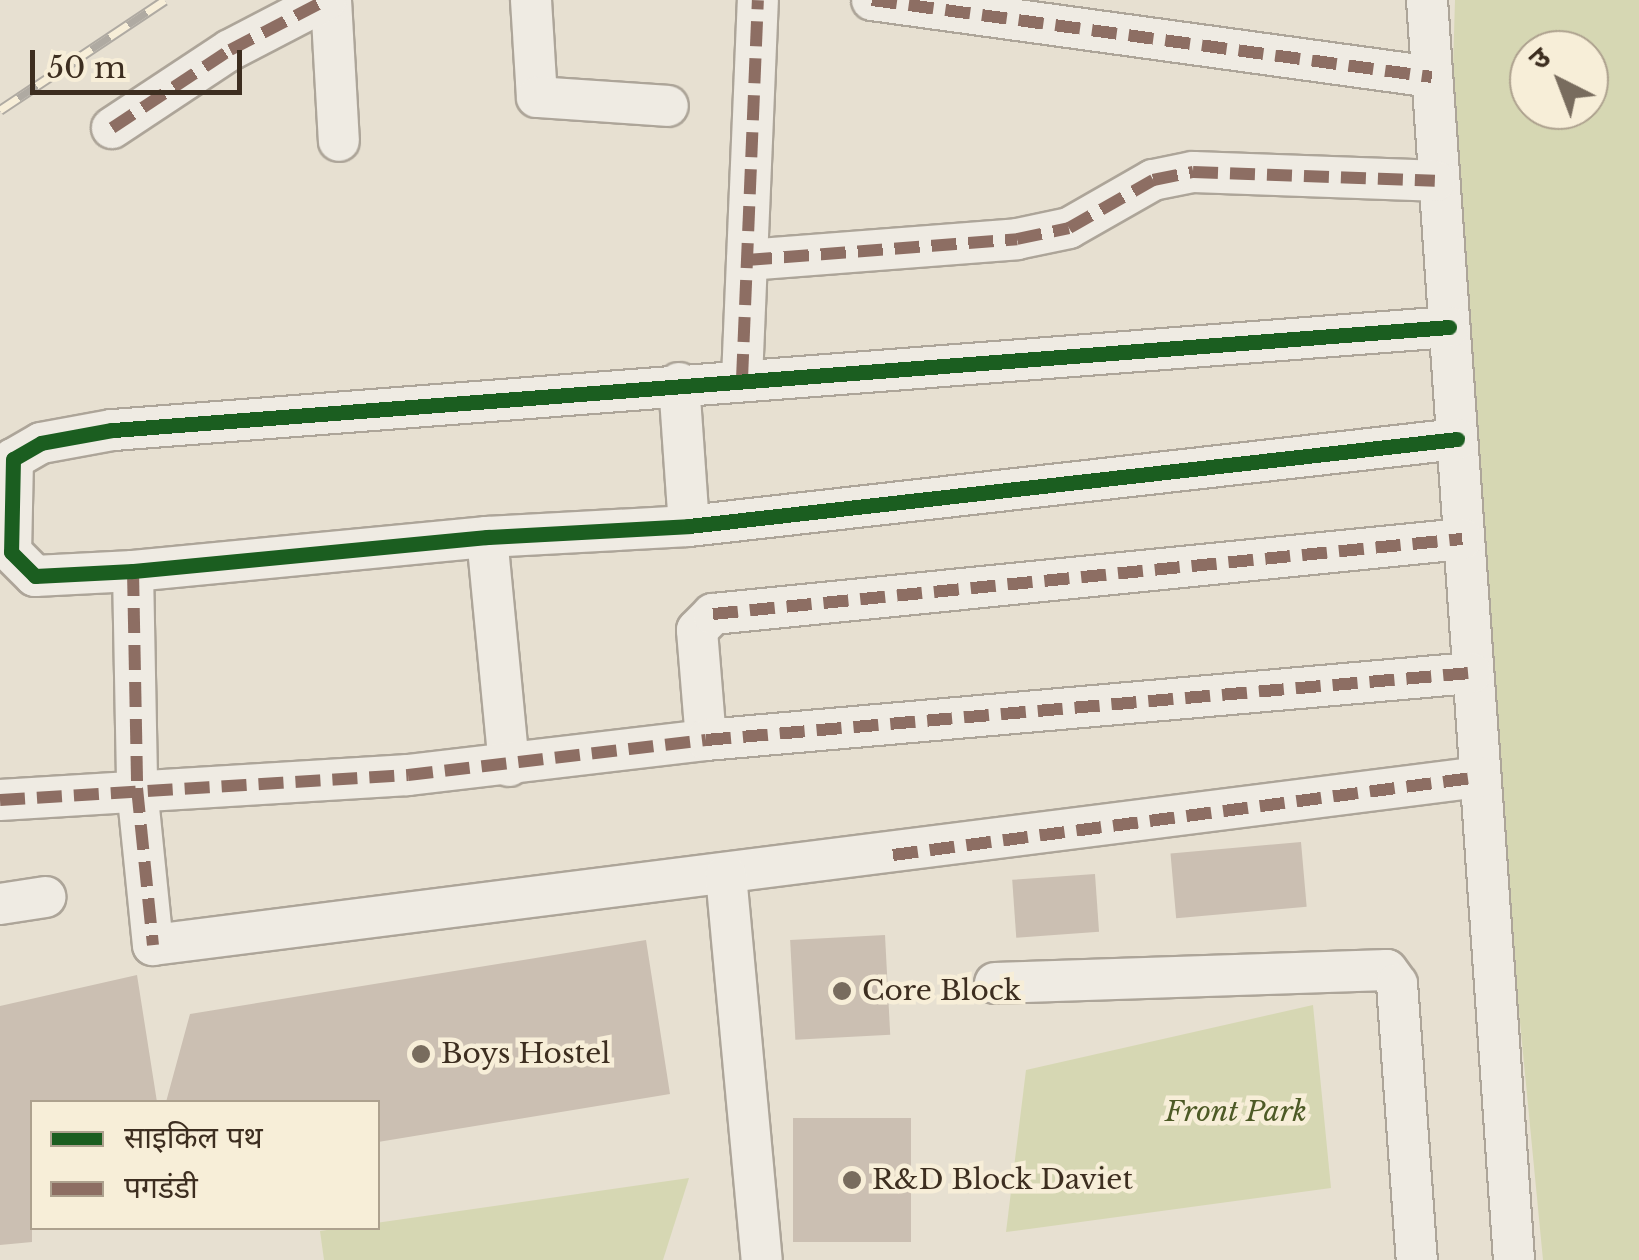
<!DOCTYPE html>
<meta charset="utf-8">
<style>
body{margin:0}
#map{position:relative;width:1639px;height:1260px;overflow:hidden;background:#e7e0d1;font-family:"Libre Baskerville","Noto Sans Devanagari",serif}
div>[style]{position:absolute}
.green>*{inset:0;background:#d6d7b3}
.building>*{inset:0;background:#cbbfb2;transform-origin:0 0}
.roads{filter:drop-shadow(2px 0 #ada599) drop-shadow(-2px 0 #ada599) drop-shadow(0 2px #ada599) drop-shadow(0 -2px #ada599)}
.minor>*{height:40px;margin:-20px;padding:0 20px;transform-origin:20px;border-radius:20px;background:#efebe3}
.rail>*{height:11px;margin-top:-5.5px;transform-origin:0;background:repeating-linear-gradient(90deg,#f7eed8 0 22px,#afaaa2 0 44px);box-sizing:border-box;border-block:2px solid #afaaa2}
.quiet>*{height:12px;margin-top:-6px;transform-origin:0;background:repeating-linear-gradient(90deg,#8d6e63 0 25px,transparent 0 37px)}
.cycleway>*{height:15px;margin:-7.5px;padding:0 7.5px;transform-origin:7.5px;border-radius:7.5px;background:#1b5e20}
.dots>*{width:28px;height:28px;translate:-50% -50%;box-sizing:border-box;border:5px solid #f7eed8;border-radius:50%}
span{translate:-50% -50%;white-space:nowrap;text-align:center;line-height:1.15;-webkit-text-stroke:9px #f7eed8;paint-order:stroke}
.poi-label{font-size:28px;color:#3d2e20}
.left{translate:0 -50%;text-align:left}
.park-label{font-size:28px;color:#4d5a26;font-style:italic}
.legend{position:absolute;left:30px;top:1100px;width:350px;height:130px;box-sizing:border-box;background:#f7eed8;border:2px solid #ada18e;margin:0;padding:12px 18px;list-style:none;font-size:30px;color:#3d2e20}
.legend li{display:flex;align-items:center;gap:20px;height:50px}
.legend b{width:50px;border:2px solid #ada18e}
.north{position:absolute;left:1509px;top:30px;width:100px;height:100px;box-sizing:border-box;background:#f7eed8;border:2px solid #ada18e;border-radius:50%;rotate:318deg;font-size:28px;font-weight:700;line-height:40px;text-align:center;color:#3d2e20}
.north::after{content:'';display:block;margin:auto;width:35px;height:45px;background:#786c5e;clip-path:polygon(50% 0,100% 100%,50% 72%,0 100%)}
.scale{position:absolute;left:30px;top:50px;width:212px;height:45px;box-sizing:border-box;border:5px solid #3d2e20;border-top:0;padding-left:12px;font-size:30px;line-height:35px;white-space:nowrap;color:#3d2e20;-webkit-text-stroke:8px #f7eed8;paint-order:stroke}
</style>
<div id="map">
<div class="green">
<i style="clip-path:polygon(evenodd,1455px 0,1639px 0,1639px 1260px,1543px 1260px,1493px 743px,1452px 104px,1455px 0,1529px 50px,1589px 50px,1589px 110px,1529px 110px,1529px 50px)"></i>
<i style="clip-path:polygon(1313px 1005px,1331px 1188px,1006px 1232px,1026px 1070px)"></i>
<i style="clip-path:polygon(689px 1178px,663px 1260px,324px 1260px,320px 1231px)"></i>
</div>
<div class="building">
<i style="left:1301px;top:842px;width:65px;height:131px;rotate:85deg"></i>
<i style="left:1095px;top:874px;width:58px;height:83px;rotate:86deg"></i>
<i style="left:885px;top:935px;width:100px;height:95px;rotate:87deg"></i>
<i style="clip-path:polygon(646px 940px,670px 1094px,378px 1142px,378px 1102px,166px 1102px,190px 1014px)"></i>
<i style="clip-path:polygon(137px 975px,157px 1102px,32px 1102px,32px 1242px,0 1245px,0 1006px)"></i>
<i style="left:793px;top:1118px;width:118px;height:124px"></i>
</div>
<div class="roads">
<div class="minor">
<i style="left:331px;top:0;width:141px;rotate:86.8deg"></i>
<i style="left:531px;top:0;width:97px;rotate:86.5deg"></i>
<i style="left:537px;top:97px;width:131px;rotate:3.9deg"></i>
<i style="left:872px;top:0;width:565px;rotate:7.83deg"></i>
<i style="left:1427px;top:0;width:1263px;rotate:86.05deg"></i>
<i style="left:112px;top:128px;width:141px;rotate:-33.5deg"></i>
<i style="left:230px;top:50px;width:108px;rotate:-27.5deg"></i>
<i style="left:747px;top:260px;width:271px;rotate:-4.4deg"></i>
<i style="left:1017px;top:239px;width:53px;rotate:-11.9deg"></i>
<i style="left:1069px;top:228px;width:97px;rotate:-29.7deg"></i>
<i style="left:1153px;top:180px;width:41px;rotate:-11.3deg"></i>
<i style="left:1193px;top:172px;width:242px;rotate:2.1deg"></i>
<i style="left:1449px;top:327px;width:1341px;rotate:175.59deg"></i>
<i style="left:112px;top:430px;width:72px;rotate:169.6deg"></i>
<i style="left:41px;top:443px;width:32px;rotate:150deg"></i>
<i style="left:13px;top:459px;width:93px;rotate:91.2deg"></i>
<i style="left:11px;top:552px;width:34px;rotate:45deg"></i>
<i style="left:35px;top:576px;width:98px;rotate:-2.9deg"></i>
<i style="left:133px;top:571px;width:356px;rotate:-5.5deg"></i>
<i style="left:487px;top:537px;width:202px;rotate:-3.1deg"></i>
<i style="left:689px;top:526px;width:773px;rotate:-6.46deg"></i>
<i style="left:742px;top:379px;width:379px;rotate:-87.6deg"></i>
<i style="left:679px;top:383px;width:143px;rotate:86deg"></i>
<i style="left:487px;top:537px;width:230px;rotate:84.5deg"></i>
<i style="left:133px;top:571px;width:217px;rotate:88.9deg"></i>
<i style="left:137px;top:788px;width:158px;rotate:84.2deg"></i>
<i style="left:153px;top:945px;width:1337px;rotate:-7.22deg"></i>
<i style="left:706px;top:740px;width:110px;rotate:-94.7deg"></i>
<i style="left:697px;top:630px;width:23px;rotate:-45deg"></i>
<i style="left:713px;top:614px;width:753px;rotate:-5.72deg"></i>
<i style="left:0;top:800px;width:409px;rotate:-3.5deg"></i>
<i style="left:408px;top:775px;width:300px;rotate:-6.7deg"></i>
<i style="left:706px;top:740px;width:768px;rotate:-5.01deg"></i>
<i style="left:726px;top:875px;width:387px;rotate:84.7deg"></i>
<i style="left:0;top:904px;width:46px;rotate:-8.8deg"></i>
<i style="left:995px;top:983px;width:392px;rotate:-1.9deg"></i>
<i style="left:1387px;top:970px;width:17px;rotate:54deg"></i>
<i style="left:1397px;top:984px;width:277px;rotate:85.9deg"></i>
</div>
</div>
<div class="rail">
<i style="left:0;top:110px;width:198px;rotate:-33.7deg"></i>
</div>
<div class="quiet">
<i style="left:872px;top:0;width:565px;rotate:7.83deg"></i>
<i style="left:112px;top:128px;width:141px;rotate:-33.5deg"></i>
<i style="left:230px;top:50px;width:108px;rotate:-27.5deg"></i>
<i style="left:747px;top:260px;width:271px;rotate:-4.4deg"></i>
<i style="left:1017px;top:239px;width:53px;rotate:-11.9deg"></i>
<i style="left:1069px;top:228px;width:97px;rotate:-29.7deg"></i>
<i style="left:1153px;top:180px;width:41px;rotate:-11.3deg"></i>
<i style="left:1193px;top:172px;width:242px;rotate:2.1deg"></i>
<i style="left:742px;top:379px;width:379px;rotate:-87.6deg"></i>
<i style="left:133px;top:571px;width:217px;rotate:88.9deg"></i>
<i style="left:137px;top:788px;width:158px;rotate:84.2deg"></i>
<i style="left:713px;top:614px;width:753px;rotate:-5.72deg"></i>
<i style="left:0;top:800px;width:409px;rotate:-3.5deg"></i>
<i style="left:408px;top:775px;width:300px;rotate:-6.7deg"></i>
<i style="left:706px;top:740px;width:768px;rotate:-5.01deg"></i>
<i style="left:893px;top:855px;width:591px;rotate:-7.58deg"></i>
</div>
<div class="cycleway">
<i style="left:1449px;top:327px;width:1341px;rotate:175.59deg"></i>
<i style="left:112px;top:430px;width:72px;rotate:169.6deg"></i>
<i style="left:41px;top:443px;width:32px;rotate:150deg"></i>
<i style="left:13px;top:459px;width:93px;rotate:91.2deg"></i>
<i style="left:11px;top:552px;width:34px;rotate:45deg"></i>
<i style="left:35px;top:576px;width:98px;rotate:-2.9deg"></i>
<i style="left:133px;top:571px;width:356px;rotate:-5.5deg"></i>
<i style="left:487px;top:537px;width:202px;rotate:-3.1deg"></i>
<i style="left:689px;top:526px;width:773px;rotate:-6.46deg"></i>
</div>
<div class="dots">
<i style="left:842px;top:991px;background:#786c5e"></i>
<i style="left:421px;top:1054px;background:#786c5e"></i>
<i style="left:852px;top:1180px;background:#786c5e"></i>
</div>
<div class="poi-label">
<span class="left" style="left:862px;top:991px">Core Block</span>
<span class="left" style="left:441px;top:1054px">Boys Hostel</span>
<span class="left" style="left:872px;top:1180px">R&amp;D Block Daviet</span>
</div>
<div class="park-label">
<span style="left:1236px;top:1112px">Front Park</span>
</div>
<ul class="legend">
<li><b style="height:12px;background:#1b5e20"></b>साइकिल पथ</li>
<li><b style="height:12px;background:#8d6e63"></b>पगडंडी</li>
</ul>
<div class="north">उ</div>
<div class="scale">50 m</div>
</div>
